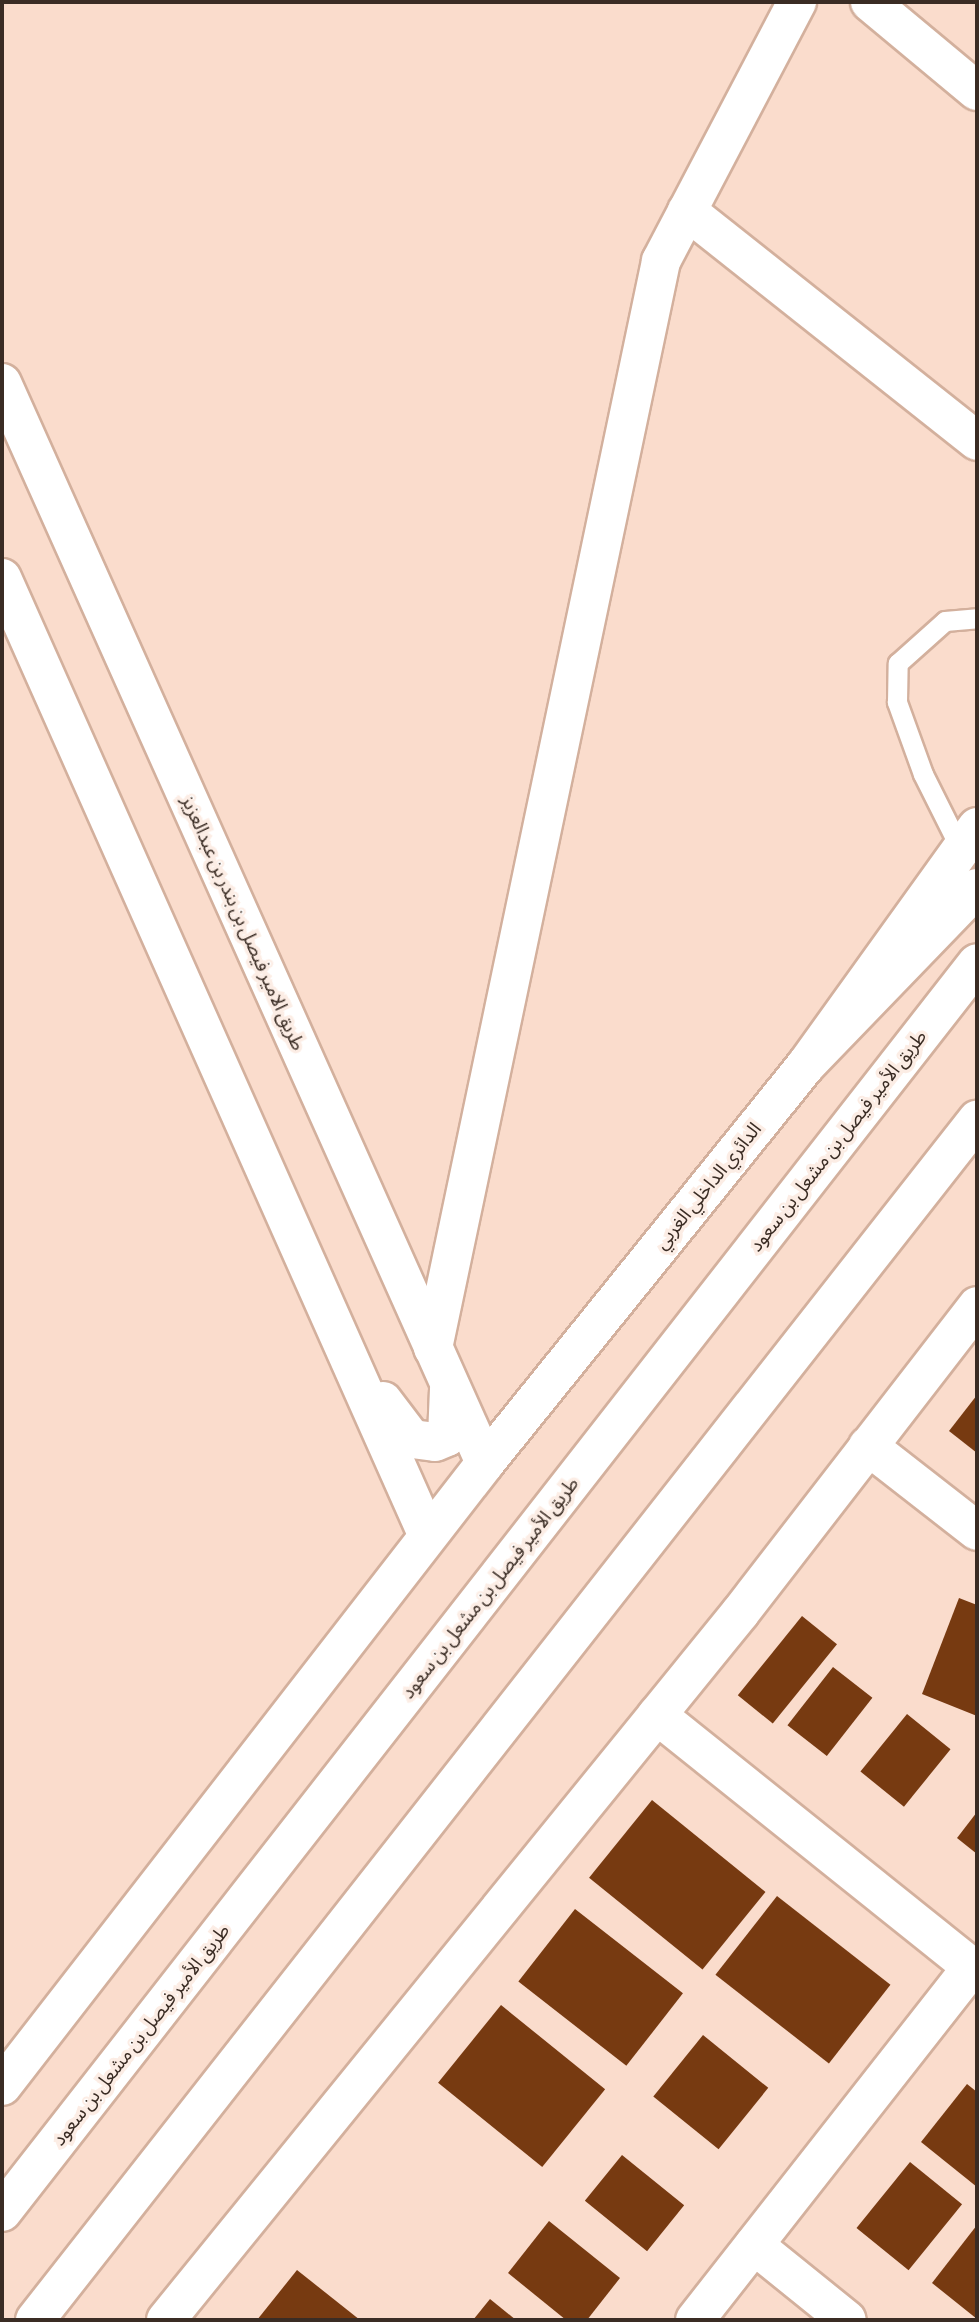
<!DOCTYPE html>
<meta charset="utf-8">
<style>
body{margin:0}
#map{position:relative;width:979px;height:2322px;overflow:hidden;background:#fadccc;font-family:"Asap Condensed","Noto Sans Arabic",sans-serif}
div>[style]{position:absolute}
.building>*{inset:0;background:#773a11;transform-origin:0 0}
.roads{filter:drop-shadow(2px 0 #d3b09d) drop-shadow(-2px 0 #d3b09d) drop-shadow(0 2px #d3b09d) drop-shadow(0 -2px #d3b09d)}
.service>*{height:19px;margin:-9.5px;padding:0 9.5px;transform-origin:9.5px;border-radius:9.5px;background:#fff}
.minor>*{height:38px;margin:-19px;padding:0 19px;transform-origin:19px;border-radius:19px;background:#fff}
.tertiary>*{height:38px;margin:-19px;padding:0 19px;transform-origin:19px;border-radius:19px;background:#fff}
.secondary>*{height:38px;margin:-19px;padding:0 19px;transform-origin:19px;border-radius:19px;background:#fff}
.primary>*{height:38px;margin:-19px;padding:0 19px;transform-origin:19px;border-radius:19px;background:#fff}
span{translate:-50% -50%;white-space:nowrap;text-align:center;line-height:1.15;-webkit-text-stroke:7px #fcede5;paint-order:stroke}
.street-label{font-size:19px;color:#3a2c24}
.frame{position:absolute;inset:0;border:4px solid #3a2c24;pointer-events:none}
</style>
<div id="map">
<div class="building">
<i style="clip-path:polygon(977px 1395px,977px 1453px,949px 1431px)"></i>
<i style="clip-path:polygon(959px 1598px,977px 1605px,977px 1716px,922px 1694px)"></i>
<i style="left:802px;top:1616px;width:45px;height:102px;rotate:39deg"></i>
<i style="left:833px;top:1667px;width:50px;height:74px;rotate:38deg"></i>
<i style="left:907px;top:1714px;width:56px;height:74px;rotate:39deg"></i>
<i style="left:652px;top:1800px;width:146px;height:100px;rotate:39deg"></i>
<i style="clip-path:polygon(977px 1812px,977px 1854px,957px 1838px)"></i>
<i style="left:777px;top:1896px;width:144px;height:100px;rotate:38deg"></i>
<i style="left:575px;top:1909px;width:137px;height:92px;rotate:38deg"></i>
<i style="left:501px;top:2005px;width:134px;height:100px;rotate:39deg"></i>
<i style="left:703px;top:2035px;width:84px;height:79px;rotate:39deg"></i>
<i style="clip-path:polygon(967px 2084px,977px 2092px,977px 2187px,921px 2142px)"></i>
<i style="left:622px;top:2155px;width:80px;height:59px;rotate:39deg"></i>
<i style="left:910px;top:2162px;width:67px;height:85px;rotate:39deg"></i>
<i style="clip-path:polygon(549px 2221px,620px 2278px,587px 2320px,566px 2320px,508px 2273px)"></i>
<i style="clip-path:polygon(977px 2225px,977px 2319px,932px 2283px)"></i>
<i style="clip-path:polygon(297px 2270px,360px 2320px,257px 2320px)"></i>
<i style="clip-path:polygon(490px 2299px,516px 2320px,473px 2320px)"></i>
</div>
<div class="roads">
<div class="service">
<i style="left:960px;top:848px;width:83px;rotate:-116.6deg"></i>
<i style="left:923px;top:774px;width:77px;rotate:-109.9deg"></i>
<i style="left:897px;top:702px;width:39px;rotate:-89deg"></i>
<i style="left:898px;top:663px;width:63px;rotate:-41.8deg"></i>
<i style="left:945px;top:621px;width:32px;rotate:-5deg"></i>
</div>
<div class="minor">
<i style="left:870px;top:2px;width:139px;rotate:39.8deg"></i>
<i style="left:687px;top:211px;width:370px;rotate:38.4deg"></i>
<i style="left:433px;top:1348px;width:1111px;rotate:-78.15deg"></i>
<i style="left:661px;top:261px;width:293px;rotate:-62.3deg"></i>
<i style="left:868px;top:1446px;width:138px;rotate:37.9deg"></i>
<i style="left:657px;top:1715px;width:410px;rotate:38.7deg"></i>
<i style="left:754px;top:2245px;width:119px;rotate:38.9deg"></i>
<i style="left:695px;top:2320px;width:449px;rotate:-51.9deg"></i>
</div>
<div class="tertiary">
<i style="left:2px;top:383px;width:1183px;rotate:65.9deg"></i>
<i style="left:2px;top:578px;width:1048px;rotate:66.03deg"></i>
<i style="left:383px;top:1401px;width:48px;rotate:52.7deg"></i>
<i style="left:412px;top:1439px;width:23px;rotate:7deg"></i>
<i style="left:435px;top:1442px;width:13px;rotate:-23deg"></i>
<i style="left:447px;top:1437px;width:48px;rotate:-87.6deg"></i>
</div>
<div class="secondary">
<i style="left:2px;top:2086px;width:788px;rotate:-52.21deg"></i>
<i style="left:485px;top:1463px;width:511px;rotate:-51.11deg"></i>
<i style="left:806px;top:1065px;width:293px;rotate:-54.3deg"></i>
<i style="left:166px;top:2320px;width:911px;rotate:-50.93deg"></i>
<i style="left:740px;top:1613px;width:388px;rotate:-52.3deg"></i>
</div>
<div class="primary">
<i style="left:806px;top:1065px;width:246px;rotate:-46deg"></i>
<i style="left:2px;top:2212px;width:1584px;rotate:-52.02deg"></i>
<i style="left:35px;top:2320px;width:1526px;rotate:-51.87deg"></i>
</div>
</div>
<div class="street-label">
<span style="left:243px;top:923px;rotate:66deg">طريق الامير فيصل بن بندر بن عبدالعزيز</span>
<span style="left:838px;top:1141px;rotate:-52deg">طريق الأمير فيصل بن مشعل بن سعود</span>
<span style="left:708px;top:1186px;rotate:-51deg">الدائري الداخلي الغربي</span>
<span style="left:490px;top:1588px;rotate:-52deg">طريق الأمير فيصل بن مشعل بن سعود</span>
<span style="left:141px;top:2035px;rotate:-52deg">طريق الأمير فيصل بن مشعل بن سعود</span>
</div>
<div class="frame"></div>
</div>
